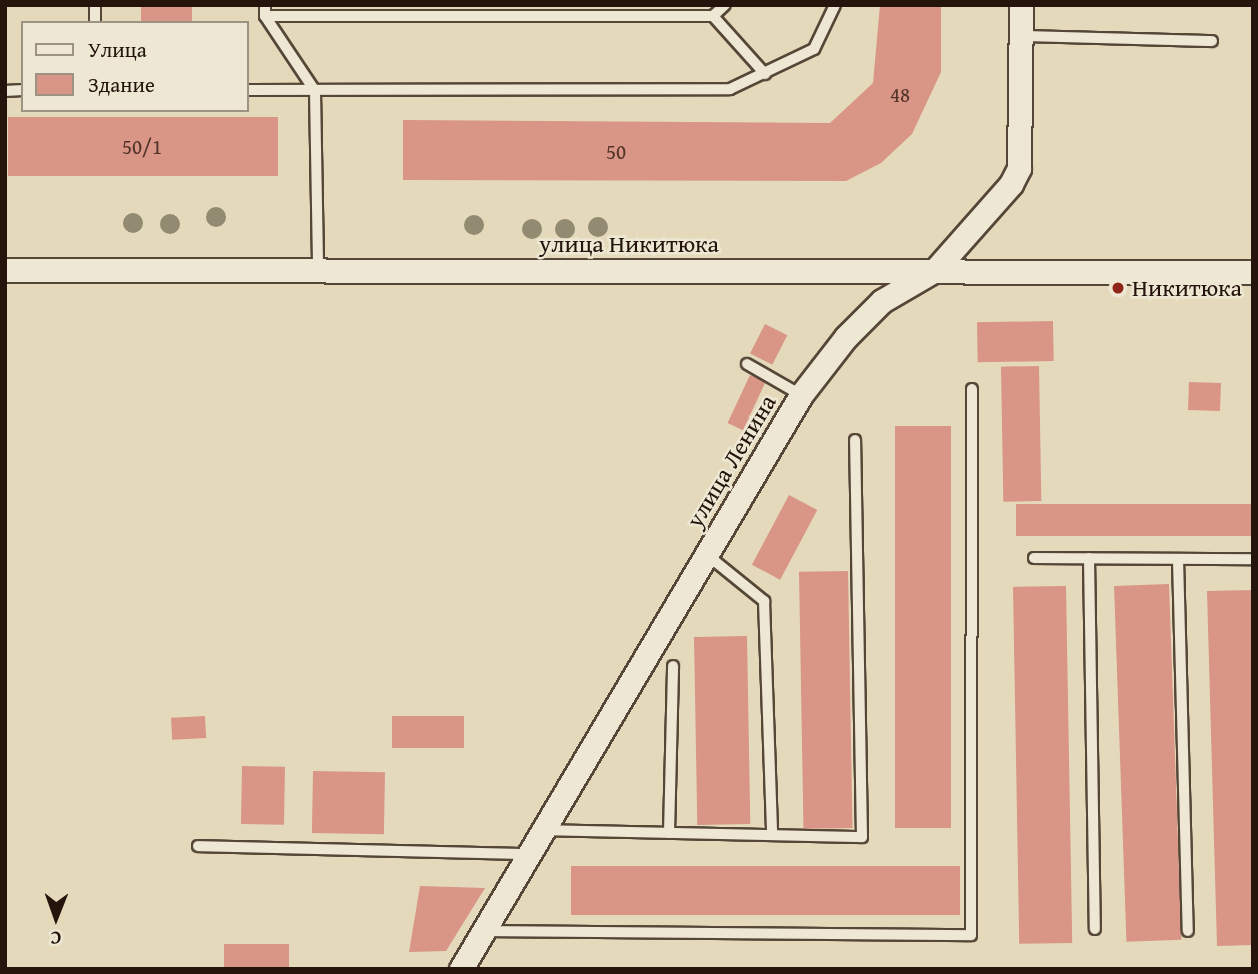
<!DOCTYPE html>
<meta charset="utf-8">
<style>
body{margin:0}
#map{position:relative;width:1258px;height:974px;overflow:hidden;background:#e4dabb;font-family:"Gentium Book Plus",serif}
div>[style]{position:absolute}
.building>*{inset:0;background:#d99585;transform-origin:0 0}
.roads{filter:drop-shadow(2px 0 #554637) drop-shadow(-2px 0 #554637) drop-shadow(0 2px #554637) drop-shadow(0 -2px #554637)}
.service>*{height:10px;margin:-5px;padding:0 5px;transform-origin:5px;border-radius:5px;background:#ede7d3}
.minor>*{height:23px;margin:-11.5px;padding:0 11.5px;transform-origin:11.5px;border-radius:11.5px;background:#ede7d3}
.trees>*{width:20px;height:20px;margin:-10px;border-radius:50%;background:#928a71}
.dots>*{width:19px;height:19px;translate:-50% -50%;box-sizing:border-box;border:4px solid #ede7d3;border-radius:50%}
span{translate:-50% -50%;white-space:nowrap;text-align:center;line-height:1.15;-webkit-text-stroke:5px #ede7d3;paint-order:stroke}
.number-label{font-size:21px;color:#52342a}
.number-label span{-webkit-text-stroke-width:0}
.street-label{font-size:24px;color:#25140b}
.poi-label{font-size:24px;color:#25140b}
.left{translate:0 -50%;text-align:left}
.frame{position:absolute;inset:0;border:7px solid #25140b;pointer-events:none}
.legend{position:absolute;left:21px;top:21px;width:228px;height:91px;box-sizing:border-box;background:#ede7d3;border:2px solid #9d9383;margin:0;padding:9px 12px;list-style:none;font-size:21px;color:#25140b}
.legend li{display:flex;align-items:center;gap:14px;height:35px}
.legend b{width:35px;border:2px solid #9d9383}
.north{position:absolute;left:21px;top:883px;width:70px;height:70px;-webkit-text-stroke:5px #ede7d3;paint-order:stroke;rotate:181deg;font-size:19px;font-weight:700;line-height:28px;text-align:center;color:#25140b}
.north::after{content:'';display:block;margin:auto;width:24px;height:32px;background:#25140b;clip-path:polygon(50% 0,100% 100%,50% 72%,0 100%)}
</style>
<div id="map">
<div class="building">
<i style="left:141px;top:5px;width:51px;height:18px"></i>
<i style="clip-path:polygon(880px 5px,941px 5px,941px 72px,912px 134px,881px 163px,846px 181px,403px 180px,403px 120px,830px 123px,873px 83px)"></i>
<i style="left:8px;top:117px;width:270px;height:59px"></i>
<i style="left:1053px;top:321px;width:40px;height:76px;rotate:89deg"></i>
<i style="left:765px;top:324px;width:25px;height:33px;rotate:27deg"></i>
<i style="left:1039px;top:366px;width:135px;height:38px;rotate:89deg"></i>
<i style="left:750px;top:375px;width:17px;height:53px;rotate:25deg"></i>
<i style="left:1189px;top:382px;width:32px;height:28px;rotate:2deg"></i>
<i style="left:895px;top:426px;width:56px;height:402px"></i>
<i style="left:789px;top:495px;width:32px;height:79px;rotate:28deg"></i>
<i style="left:1253px;top:504px;width:32px;height:237px;rotate:90deg"></i>
<i style="left:848px;top:571px;width:257px;height:49px;rotate:89deg"></i>
<i style="left:1169px;top:584px;width:356px;height:55px;rotate:88deg"></i>
<i style="left:1066px;top:586px;width:357px;height:53px;rotate:89deg"></i>
<i style="clip-path:polygon(1253px 590px,1253px 945px,1217px 946px,1207px 591px)"></i>
<i style="left:747px;top:636px;width:188px;height:53px;rotate:89deg"></i>
<i style="left:205px;top:716px;width:22px;height:34px;rotate:87deg"></i>
<i style="left:392px;top:716px;width:72px;height:32px"></i>
<i style="left:242px;top:766px;width:43px;height:58px;rotate:1deg"></i>
<i style="left:313px;top:771px;width:72px;height:62px;rotate:1deg"></i>
<i style="left:960px;top:866px;width:49px;height:389px;rotate:90deg"></i>
<i style="clip-path:polygon(420px 886px,485px 888px,446px 951px,409px 952px)"></i>
<i style="left:224px;top:944px;width:65px;height:25px"></i>
</div>
<div class="roads">
<div class="service">
<i style="left:95px;top:5px;width:18px;rotate:90deg"></i>
<i style="left:265px;top:5px;width:11px;rotate:90deg"></i>
<i style="left:265px;top:16px;width:90px;rotate:56.3deg"></i>
<i style="left:315px;top:91px;width:179px;rotate:89deg"></i>
<i style="left:265px;top:16px;width:448px"></i>
<i style="left:713px;top:16px;width:16px;rotate:-43deg"></i>
<i style="left:713px;top:16px;width:78px;rotate:48.1deg"></i>
<i style="left:1021px;top:36px;width:191px;rotate:1.5deg"></i>
<i style="left:247px;top:90px;width:483px;rotate:-0.1deg"></i>
<i style="left:730px;top:89px;width:93px;rotate:-25.5deg"></i>
<i style="left:814px;top:49px;width:49px;rotate:-64.5deg"></i>
<i style="left:5px;top:91px;width:18px;rotate:-3deg"></i>
<i style="left:747px;top:364px;width:62px;rotate:29.9deg"></i>
<i style="left:706px;top:554px;width:75px;rotate:39deg"></i>
<i style="left:764px;top:601px;width:234px;rotate:88deg"></i>
<i style="left:1034px;top:558px;width:219px;rotate:0.3deg"></i>
<i style="left:1089px;top:558px;width:371px;rotate:89.1deg"></i>
<i style="left:1178px;top:559px;width:372px;rotate:88.5deg"></i>
<i style="left:544px;top:830px;width:318px;rotate:1.3deg"></i>
<i style="left:862px;top:837px;width:397px;rotate:-91deg"></i>
<i style="left:669px;top:833px;width:167px;rotate:-88.6deg"></i>
<i style="left:198px;top:846px;width:329px;rotate:1.4deg"></i>
<i style="left:484px;top:931px;width:487px;rotate:0.5deg"></i>
<i style="left:971px;top:935px;width:546px;rotate:-89.9deg"></i>
</div>
<div class="minor">
<i style="left:5px;top:270px;width:1248px;rotate:0.09deg"></i>
<i style="left:461px;top:969px;width:667px;rotate:-59.36deg"></i>
<i style="left:801px;top:395px;width:73px;rotate:-52.2deg"></i>
<i style="left:846px;top:337px;width:51px;rotate:-45deg"></i>
<i style="left:882px;top:301px;width:61px;rotate:-30.3deg"></i>
<i style="left:935px;top:270px;width:115px;rotate:-48.5deg"></i>
<i style="left:1011px;top:184px;width:18px;rotate:-63deg"></i>
<i style="left:1019px;top:168px;width:163px;rotate:-89.3deg"></i>
</div>
</div>
<div class="trees">
<i style="left:216px;top:217px"></i>
<i style="left:133px;top:223px"></i>
<i style="left:170px;top:224px"></i>
<i style="left:474px;top:225px"></i>
<i style="left:598px;top:227px"></i>
<i style="left:532px;top:229px"></i>
<i style="left:565px;top:229px"></i>
</div>
<div class="dots">
<i style="left:1118px;top:288px;background:#8f2418"></i>
</div>
<div class="number-label">
<span style="left:900px;top:95px">48</span>
<span style="left:142px;top:147px">50/1</span>
<span style="left:616px;top:152px">50</span>
</div>
<div class="street-label">
<span style="left:629px;top:244px">улица Никитюка</span>
<span style="left:731px;top:461px;rotate:-59deg">улица Ленина</span>
</div>
<div class="poi-label">
<span class="left" style="left:1132px;top:288px">Никитюка</span>
</div>
<div class="frame"></div>
<ul class="legend">
<li><b style="height:9px;background:#ede7d3"></b>Улица</li>
<li><b style="height:19px;background:#d99585"></b>Здание</li>
</ul>
<div class="north">С</div>
</div>
